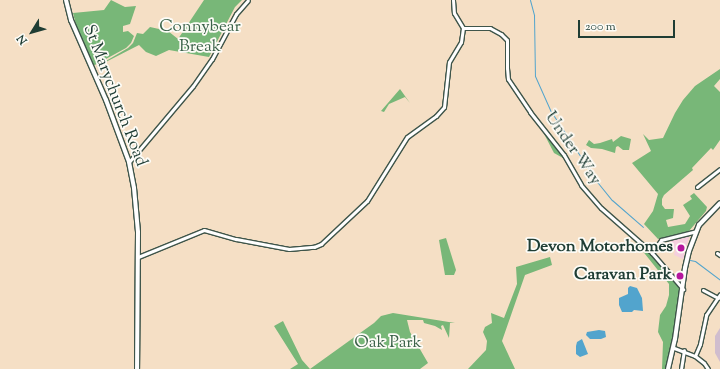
<!DOCTYPE html>
<style>
body{margin:0}
#map{position:relative;width:720px;height:369px;overflow:hidden;background:#f5dfc5;font-family:"Sorts Mill Goudy",serif}
div>[style]{position:absolute}
.built>*{inset:0;background:#f4cfde}
.industrial>*{inset:0;background:#d0bdce}
.forest>*{inset:0;background:#78b778}
.water>*{inset:0;background:#52a4cd}
.stream>*{height:1px;margin:-0.5px;padding:0 0.5px;transform-origin:0.5px;border-radius:0.5px;background:#52a4cd}
.roads{filter:drop-shadow(1px 0 #3f554a) drop-shadow(-1px 0 #3f554a) drop-shadow(0 1px #3f554a) drop-shadow(0 -1px #3f554a)}
.street>*{height:3px;margin:-1.5px;padding:0 1.5px;transform-origin:1.5px;border-radius:1.5px;background:#fff}
.secondary>*{height:4px;margin:-2px;padding:0 2px;transform-origin:2px;border-radius:2px;background:#fff}
.dots>*{width:11px;height:11px;translate:-50% -50%;box-sizing:border-box;border:2px solid #fdfcf7;border-radius:50%}
span{translate:-50% -50%;white-space:nowrap;text-align:center;line-height:1.15;-webkit-text-stroke:3.5px #fdfcf7;paint-order:stroke}
.park-label{font-size:17px;color:#3c634a}
.street-label{font-size:17px;color:#1f3d34}
.poi-label{font-size:17px;color:#1f3d34;font-weight:700}
.right{translate:-100% -50%;text-align:right}
.north{position:absolute;left:12px;top:12px;width:40px;height:40px;-webkit-text-stroke:3px #fdfcf7;paint-order:stroke;rotate:233deg;font-size:11px;font-weight:700;line-height:16px;text-align:center;color:#1f3d34}
.north::after{content:'';display:block;margin:auto;width:14px;height:18px;background:#1f3d34;clip-path:polygon(50% 0,100% 100%,50% 72%,0 100%)}
.scale{position:absolute;left:578px;top:20px;width:97px;height:18px;box-sizing:border-box;border:2px solid #1f3d34;border-top:0;padding-left:5px;font-size:12px;line-height:14px;white-space:nowrap;color:#1f3d34;-webkit-text-stroke:3px #fdfcf7;paint-order:stroke}
</style>
<div id="map">
<div class="built">
<i style="clip-path:polygon(690px 234px,683px 259px,674px 255px,675px 250px,668px 247px,671px 241px)"></i>
</div>
<div class="industrial">
<i style="clip-path:polygon(720px 328px,720px 362px,715px 353px,715px 336px)"></i>
</div>
<div class="forest">
<i style="clip-path:polygon(111px 0,125px 7px,136px 6px,130px 24px,123px 26px,123px 32px,128px 31px,134px 36px,131px 43px,126px 48px,93px 66px,76px 25px,73px 13px,104px 10px)"></i>
<i style="clip-path:polygon(204px 0,242px 0,235px 7px,209px 57px,169px 50px,156px 56px,146px 52px,139px 45px,94px 68px,128px 48px,133px 43px,137px 33px,143px 34px,150px 27px,168px 31px,178px 39px)"></i>
<i style="clip-path:polygon(720px 69px,720px 79px,714px 86px,720px 92px,720px 140px,713px 150px,711px 148px,692px 168px,693px 170px,664px 195px,662px 199px,662px 205px,665px 209px,674px 209px,673px 218px,666px 220px,668px 227px,685px 224px,690px 216px,683px 205px,692px 199px,690px 196px,694px 193px,707px 207px,706px 211px,689px 231px,658px 239px,644px 224px,653px 211px,658px 194px,632px 163px,651px 151px,643px 134px,649px 140px,663px 138px,675px 113px,683px 100px,695px 86px)"></i>
<i style="clip-path:polygon(400px 89px,410px 103px,405px 97px,389px 104px,384px 112px,381px 111px)"></i>
<i style="clip-path:polygon(541px 128px,558px 150px,563px 158px,554px 153px)"></i>
<i style="clip-path:polygon(621px 136px,631px 139px,629px 150px,623px 150px,618px 146px,616px 147px,615px 153px,602px 149px,591px 148px,586px 145px,589px 140px,594px 144px,600px 143px,612px 139px,613px 142px)"></i>
<i style="clip-path:polygon(446px 238px,456px 270px,454px 275px,445px 275px,439px 240px)"></i>
<i style="clip-path:polygon(633px 239px,637px 240px,647px 249px,683px 290px,667px 369px,662px 369px,663px 342px,658px 332px,660px 315px,666px 306px,669px 295px,669px 284px)"></i>
<i style="clip-path:polygon(550px 257px,552px 265px,525px 275px,502px 341px,515px 369px,468px 369px,486px 350px,487px 341px,483px 332px,485px 327px,492px 323px,491px 313px,504px 318px,517px 284px,516px 267px)"></i>
<i style="clip-path:polygon(393px 313px,455px 323px,450px 323px,449px 338px,443px 325px,441px 326px,442px 330px,435px 326px,424px 323px,423px 320px,407px 320px,410px 332px,428px 363px,420px 369px,290px 369px,298px 364px,274px 326px,283px 321px,302px 360px,310px 369px,374px 323px,381px 316px)"></i>
</div>
<div class="water">
<i style="clip-path:polygon(630px 286px,637px 288px,642px 298px,643px 311px,634px 310px,632px 312px,622px 312px,619px 305px,619px 298px,628px 294px,628px 288px)"></i>
<i style="clip-path:polygon(599px 330px,605px 331px,606px 337px,601px 339px,590px 339px,586px 335px,587px 332px)"></i>
<i style="clip-path:polygon(582px 339px,588px 354px,580px 357px,576px 354px,576px 346px,577px 342px)"></i>
</div>
<div class="stream">
<i style="left:530px;top:0;width:16px;rotate:75deg"></i>
<i style="left:534px;top:15px;width:61px;rotate:89.1deg"></i>
<i style="left:535px;top:76px;width:37px;rotate:66deg"></i>
<i style="left:550px;top:110px;width:87px;rotate:56.7deg"></i>
<i style="left:598px;top:183px;width:22px;rotate:51deg"></i>
<i style="left:612px;top:200px;width:41px;rotate:41.1deg"></i>
<i style="left:690px;top:260px;width:5px;rotate:11deg"></i>
<i style="left:695px;top:261px;width:31px;rotate:37deg"></i>
</div>
<div class="roads">
<div class="street">
<i style="left:453px;top:0;width:13px;rotate:86deg"></i>
<i style="left:454px;top:13px;width:17px;rotate:59deg"></i>
<i style="left:463px;top:28px;width:27px"></i>
<i style="left:490px;top:28px;width:13px;rotate:29deg"></i>
<i style="left:501px;top:34px;width:8px;rotate:45deg"></i>
<i style="left:507px;top:40px;width:28px;rotate:90deg"></i>
<i style="left:507px;top:68px;width:11px;rotate:85deg"></i>
<i style="left:508px;top:79px;width:40px;rotate:56deg"></i>
<i style="left:530px;top:112px;width:55px;rotate:51.7deg"></i>
<i style="left:564px;top:155px;width:34px;rotate:60deg"></i>
<i style="left:581px;top:185px;width:30px;rotate:49deg"></i>
<i style="left:601px;top:208px;width:68px;rotate:41.4deg"></i>
<i style="left:652px;top:253px;width:48px;rotate:49.3deg"></i>
<i style="left:129px;top:162px;width:99px;rotate:-49.9deg"></i>
<i style="left:193px;top:86px;width:33px;rotate:-55deg"></i>
<i style="left:212px;top:59px;width:51px;rotate:-61.9deg"></i>
<i style="left:236px;top:14px;width:18px;rotate:-49deg"></i>
<i style="left:697px;top:187px;width:29px;rotate:-38deg"></i>
<i style="left:652px;top:253px;width:16px;rotate:-55deg"></i>
<i style="left:661px;top:240px;width:36px;rotate:-14deg"></i>
<i style="left:717px;top:253px;width:4px;rotate:34deg"></i>
<i style="left:138px;top:257px;width:71px;rotate:-22.2deg"></i>
<i style="left:204px;top:230px;width:33px;rotate:16deg"></i>
<i style="left:236px;top:239px;width:54px;rotate:10.7deg"></i>
<i style="left:289px;top:249px;width:25px;rotate:-5deg"></i>
<i style="left:314px;top:247px;width:8px;rotate:-23deg"></i>
<i style="left:321px;top:244px;width:63px;rotate:-43.1deg"></i>
<i style="left:367px;top:201px;width:75px;rotate:-58deg"></i>
<i style="left:407px;top:137px;width:36px;rotate:-36deg"></i>
<i style="left:436px;top:116px;width:12px;rotate:-48deg"></i>
<i style="left:444px;top:107px;width:45px;rotate:-83.7deg"></i>
<i style="left:449px;top:62px;width:23px;rotate:-59deg"></i>
<i style="left:461px;top:42px;width:14px;rotate:-82deg"></i>
<i style="left:703px;top:290px;width:17px;rotate:28deg"></i>
<i style="left:674px;top:348px;width:22px;rotate:21deg"></i>
<i style="left:695px;top:356px;width:11px;rotate:38deg"></i>
<i style="left:704px;top:363px;width:7px;rotate:56deg"></i>
<i style="left:695px;top:356px;width:13px;rotate:-67deg"></i>
<i style="left:700px;top:344px;width:30px;rotate:-78deg"></i>
<i style="left:706px;top:315px;width:25px;rotate:-56deg"></i>
<i style="left:681px;top:369px;width:19px;rotate:-81deg"></i>
</div>
<div class="secondary">
<i style="left:66px;top:0;width:21px;rotate:76deg"></i>
<i style="left:71px;top:20px;width:87px;rotate:66.4deg"></i>
<i style="left:106px;top:100px;width:66px;rotate:69.6deg"></i>
<i style="left:129px;top:162px;width:26px;rotate:79deg"></i>
<i style="left:134px;top:188px;width:44px;rotate:84.8deg"></i>
<i style="left:138px;top:232px;width:137px;rotate:90.4deg"></i>
<i style="left:668px;top:369px;width:31px;rotate:-77deg"></i>
<i style="left:675px;top:339px;width:72px;rotate:-82deg"></i>
<i style="left:685px;top:268px;width:17px;rotate:-77deg"></i>
<i style="left:689px;top:251px;width:28px;rotate:-69deg"></i>
<i style="left:699px;top:225px;width:30px;rotate:-46deg"></i>
</div>
</div>
<div class="dots">
<i style="left:681px;top:248px;background:#b5179e"></i>
<i style="left:680px;top:276px;background:#b5179e"></i>
</div>
<div class="park-label">
<span style="left:200px;top:38px">Connybear<br>Break</span>
<span style="left:388px;top:344px">Oak Park</span>
</div>
<div class="street-label">
<span style="left:114px;top:96px;rotate:69deg">St Marychurch Road</span>
<span style="left:572px;top:149px;rotate:55deg">Under Way</span>
</div>
<div class="poi-label">
<span class="right" style="left:673px;top:248px">Devon Motorhomes</span>
<span class="right" style="left:672px;top:276px">Caravan Park</span>
</div>
<div class="north">N</div>
<div class="scale">200 m</div>
</div>
